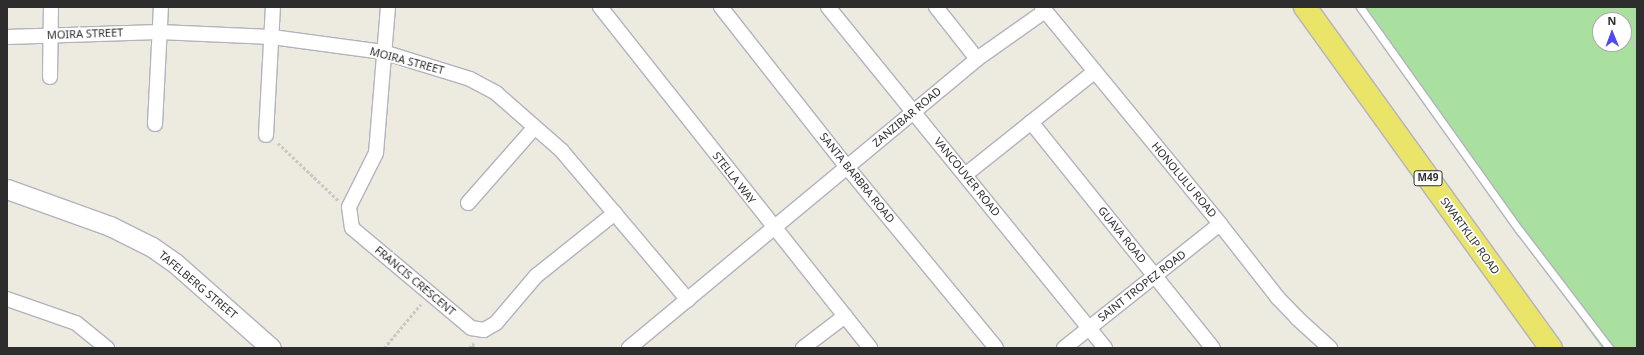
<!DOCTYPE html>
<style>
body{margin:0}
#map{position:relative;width:1644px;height:355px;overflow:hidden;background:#edeae0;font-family:"Noto Sans",sans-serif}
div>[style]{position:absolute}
.green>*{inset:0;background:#a9e0a0}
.path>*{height:2.5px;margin-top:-1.25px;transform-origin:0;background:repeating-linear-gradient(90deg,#c8c8c8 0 3px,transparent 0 5px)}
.roads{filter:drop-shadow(1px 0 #b3b3bf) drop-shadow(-1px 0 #b3b3bf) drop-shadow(0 1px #b3b3bf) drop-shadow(0 -1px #b3b3bf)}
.lane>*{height:7px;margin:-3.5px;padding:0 3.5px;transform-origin:3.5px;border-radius:3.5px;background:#fff}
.street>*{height:14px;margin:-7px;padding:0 7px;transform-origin:7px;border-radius:7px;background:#fff}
.secondary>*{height:19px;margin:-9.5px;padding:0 9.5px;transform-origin:9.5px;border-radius:9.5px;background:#fff}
.primary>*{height:22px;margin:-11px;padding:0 11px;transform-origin:11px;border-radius:11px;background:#eae568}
span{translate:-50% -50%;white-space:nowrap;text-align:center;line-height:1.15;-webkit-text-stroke:3.5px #fff;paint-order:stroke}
.shield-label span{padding:1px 3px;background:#fff;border:1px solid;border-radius:3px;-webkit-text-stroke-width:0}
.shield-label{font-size:10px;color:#2d2d2d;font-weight:700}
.street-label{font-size:11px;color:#2d2d2d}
.frame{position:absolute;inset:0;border:8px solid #2d2d2d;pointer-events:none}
.north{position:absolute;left:1592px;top:12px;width:40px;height:40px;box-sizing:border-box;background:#fff;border:1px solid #ababab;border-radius:50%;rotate:359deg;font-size:11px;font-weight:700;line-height:16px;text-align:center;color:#2d2d2d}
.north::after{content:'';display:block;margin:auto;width:14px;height:18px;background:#4c4af0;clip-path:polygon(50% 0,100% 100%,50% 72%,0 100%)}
</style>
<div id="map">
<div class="green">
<i style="clip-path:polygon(evenodd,1355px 7px,1637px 7px,1637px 348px,1602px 348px,1355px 7px,1600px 20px,1624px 20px,1624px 44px,1600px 44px,1600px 20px)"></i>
</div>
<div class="path">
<i style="left:1613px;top:7px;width:15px;rotate:62deg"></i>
<i style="left:1624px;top:26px;width:26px;rotate:59deg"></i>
<i style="left:278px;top:143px;width:83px;rotate:43.5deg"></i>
<i style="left:472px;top:345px;width:4px;rotate:45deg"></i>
<i style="left:384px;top:348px;width:57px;rotate:-49.9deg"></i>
<i style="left:469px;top:348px;width:7px;rotate:-45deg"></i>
</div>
<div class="roads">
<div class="lane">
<i style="left:1360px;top:7px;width:275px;rotate:54.5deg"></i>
<i style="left:1520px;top:231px;width:147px;rotate:52.7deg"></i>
</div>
<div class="street">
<i style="left:388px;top:7px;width:146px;rotate:94.7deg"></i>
<i style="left:376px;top:153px;width:60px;rotate:116.6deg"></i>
<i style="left:349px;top:207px;width:21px;rotate:82deg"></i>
<i style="left:352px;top:228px;width:155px;rotate:40deg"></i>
<i style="left:471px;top:328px;width:13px;rotate:9deg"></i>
<i style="left:484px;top:330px;width:14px;rotate:-30deg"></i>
<i style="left:496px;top:323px;width:62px;rotate:-49.6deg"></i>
<i style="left:536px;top:276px;width:101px;rotate:-38.6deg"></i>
<i style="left:600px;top:7px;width:435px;rotate:51.6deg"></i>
<i style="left:721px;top:7px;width:204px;rotate:51.8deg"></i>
<i style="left:847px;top:167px;width:234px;rotate:50.5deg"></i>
<i style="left:828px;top:7px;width:439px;rotate:50.9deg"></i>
<i style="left:936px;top:7px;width:66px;rotate:51.7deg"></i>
<i style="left:1042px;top:7px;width:281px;rotate:50.6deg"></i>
<i style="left:1220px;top:224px;width:94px;rotate:51.9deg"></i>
<i style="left:1278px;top:298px;width:28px;rotate:46deg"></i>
<i style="left:1297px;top:318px;width:45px;rotate:42.3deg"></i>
<i style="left:7px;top:37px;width:152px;rotate:-1.9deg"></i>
<i style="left:159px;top:32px;width:113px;rotate:2.5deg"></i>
<i style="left:272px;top:37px;width:112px;rotate:7.7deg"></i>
<i style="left:383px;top:52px;width:91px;rotate:17.2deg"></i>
<i style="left:470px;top:79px;width:30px;rotate:28deg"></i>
<i style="left:496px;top:93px;width:88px;rotate:41.3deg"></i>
<i style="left:562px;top:151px;width:195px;rotate:49.8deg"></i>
<i style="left:50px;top:77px;width:70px;rotate:-89.2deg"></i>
<i style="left:1031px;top:122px;width:290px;rotate:51.2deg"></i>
<i style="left:155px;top:124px;width:117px;rotate:-87.1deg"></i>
<i style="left:266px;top:135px;width:128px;rotate:-86.9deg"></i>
<i style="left:965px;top:175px;width:165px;rotate:-38.6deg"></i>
<i style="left:468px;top:203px;width:101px;rotate:-48.6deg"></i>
<i style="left:7px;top:299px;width:73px;rotate:19.2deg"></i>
<i style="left:76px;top:323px;width:40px;rotate:39deg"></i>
<i style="left:629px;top:348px;width:452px;rotate:-39.7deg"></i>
<i style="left:977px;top:59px;width:83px;rotate:-35.2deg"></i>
<i style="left:803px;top:348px;width:53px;rotate:-37.3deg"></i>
<i style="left:1064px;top:348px;width:199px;rotate:-38.5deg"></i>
</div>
<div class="secondary">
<i style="left:7px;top:189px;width:109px;rotate:19.8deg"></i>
<i style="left:110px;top:226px;width:47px;rotate:26.6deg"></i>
<i style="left:152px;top:247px;width:28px;rotate:35deg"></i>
<i style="left:175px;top:263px;width:128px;rotate:41.5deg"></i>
</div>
<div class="primary">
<i style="left:1305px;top:7px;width:420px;rotate:54.2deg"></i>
</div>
</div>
<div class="shield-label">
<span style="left:1428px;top:178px">M49</span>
</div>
<div class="street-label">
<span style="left:85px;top:34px;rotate:-2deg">MOIRA STREET</span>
<span style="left:407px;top:61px;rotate:15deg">MOIRA STREET</span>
<span style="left:907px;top:117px;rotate:-40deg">ZANZIBAR ROAD</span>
<span style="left:967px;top:177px;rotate:51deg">VANCOUVER ROAD</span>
<span style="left:734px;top:178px;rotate:52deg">STELLA WAY</span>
<span style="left:857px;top:178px;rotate:51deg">SANTA BARBRA ROAD</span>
<span style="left:1184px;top:180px;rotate:50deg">HONOLULU ROAD</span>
<span style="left:1122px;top:235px;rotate:51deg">GUAVA ROAD</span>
<span style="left:1470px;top:236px;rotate:54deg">SWARTKLIP ROAD</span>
<span style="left:415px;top:281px;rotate:40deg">FRANCIS CRESCENT</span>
<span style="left:198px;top:285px;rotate:40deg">TAFELBERG STREET</span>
<span style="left:1142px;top:286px;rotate:-38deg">SAINT TROPEZ ROAD</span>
</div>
<div class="frame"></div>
<div class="north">N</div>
</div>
